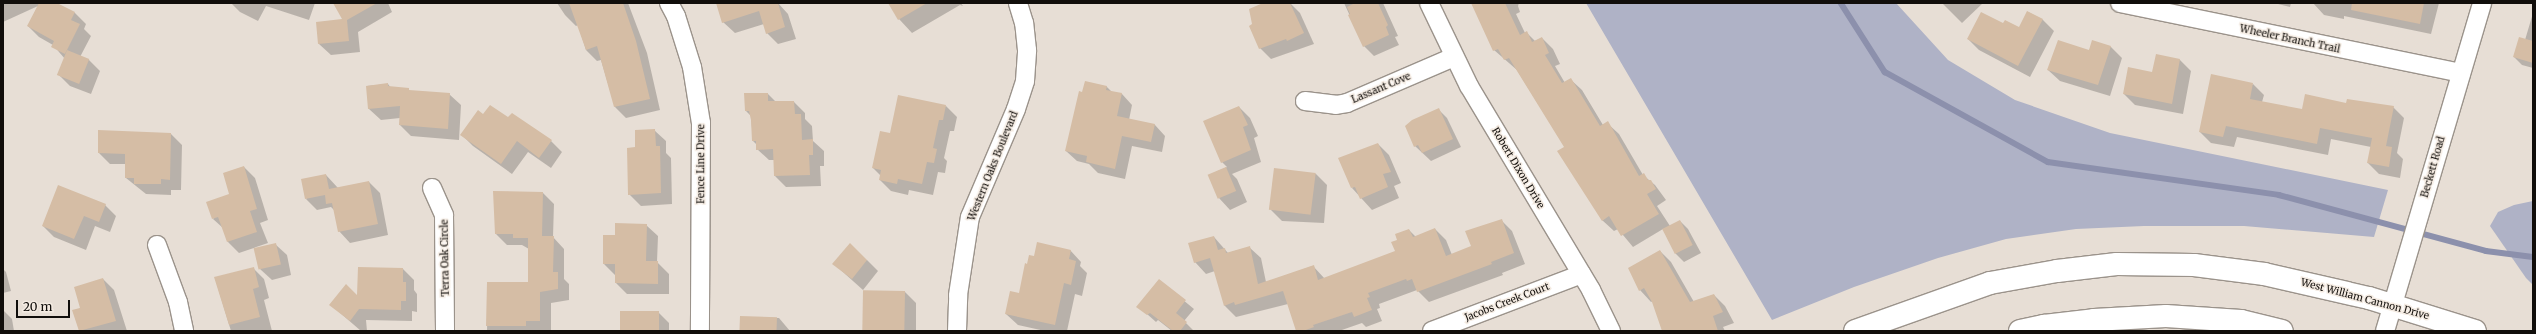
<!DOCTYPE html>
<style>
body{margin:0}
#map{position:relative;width:2536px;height:334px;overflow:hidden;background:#e7ded5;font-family:Merriweather,serif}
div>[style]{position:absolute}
.green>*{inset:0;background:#afb2c6}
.shadow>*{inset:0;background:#0003}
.stream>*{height:5.5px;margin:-2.75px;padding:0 2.75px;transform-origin:2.75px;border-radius:2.75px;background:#8c90ac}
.building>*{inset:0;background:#d5bda5;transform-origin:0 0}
.roads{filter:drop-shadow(1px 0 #9b938b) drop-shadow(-1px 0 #9b938b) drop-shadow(0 1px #9b938b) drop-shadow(0 -1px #9b938b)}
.minor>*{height:18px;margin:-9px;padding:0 9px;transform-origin:9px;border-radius:9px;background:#fff}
.major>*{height:22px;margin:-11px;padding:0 11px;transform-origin:11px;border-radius:11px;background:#fff}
span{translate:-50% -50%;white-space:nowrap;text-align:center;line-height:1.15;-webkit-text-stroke:3px #f4ebe2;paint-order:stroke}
.street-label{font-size:10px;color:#110e0b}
.frame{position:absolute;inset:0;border:4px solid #110e0b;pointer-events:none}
.scale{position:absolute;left:16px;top:300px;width:54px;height:18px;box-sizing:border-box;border:2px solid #110e0b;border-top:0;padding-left:5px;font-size:12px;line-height:14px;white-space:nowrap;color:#110e0b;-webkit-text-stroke:3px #f4ebe2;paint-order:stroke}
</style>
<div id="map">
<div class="green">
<i style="clip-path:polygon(1586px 3px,1896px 3px,1948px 60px,2015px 100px,2110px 133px,2388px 190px,2374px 237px,2244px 226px,2144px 226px,2076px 229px,2006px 239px,1938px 258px,1854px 287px,1772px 320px)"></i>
<i style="clip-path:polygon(2533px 201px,2533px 285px,2526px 278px,2490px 226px,2498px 212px,2514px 205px)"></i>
</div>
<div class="shadow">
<i style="clip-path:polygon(3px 3px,56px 4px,75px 13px,86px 24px,84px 29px,91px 36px,80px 57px,89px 60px,100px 71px,91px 94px,70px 86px,59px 75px,65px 59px,53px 45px,39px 37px,28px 26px,38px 6px,3px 22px)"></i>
<i style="clip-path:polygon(231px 3px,315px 3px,309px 20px,266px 6px,258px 21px,240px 12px)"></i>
<i style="clip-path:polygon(334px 3px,388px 3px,392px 12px,358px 32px,360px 52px,331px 55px,319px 44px,317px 23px,344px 20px)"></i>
<i style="clip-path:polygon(557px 3px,628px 3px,647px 53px,660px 110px,626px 118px,615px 107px,601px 60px,597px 61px,586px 50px,578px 25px,576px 26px,565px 15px)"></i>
<i style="clip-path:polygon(717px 3px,778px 3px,788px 14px,796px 39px,778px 44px,767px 33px,764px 24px,735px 33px,723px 22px)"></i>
<i style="clip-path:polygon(893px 3px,961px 3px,963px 6px,960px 5px,912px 33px,899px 19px)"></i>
<i style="clip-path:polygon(1266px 3px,1290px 3px,1300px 13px,1314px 44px,1271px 59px,1260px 48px,1254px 25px)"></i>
<i style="clip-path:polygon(1344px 3px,1383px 3px,1398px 36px,1395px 37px,1399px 45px,1374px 56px,1364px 46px)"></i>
<i style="clip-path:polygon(1472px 3px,1519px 3px,1518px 6px,1520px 12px,1516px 14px,1525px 33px,1527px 33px,1535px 41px,1542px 38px,1553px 49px,1560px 64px,1555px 66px,1565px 83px,1570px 79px,1582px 90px,1603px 125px,1607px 123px,1619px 134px,1643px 175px,1655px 185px,1666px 200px,1657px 206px,1670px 226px,1680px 221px,1688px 229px,1701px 253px,1684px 262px,1676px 254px,1663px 229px,1633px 247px,1618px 229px,1614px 231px,1602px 220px,1565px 147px,1517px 70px,1494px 50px)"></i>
<i style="clip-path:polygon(1942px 3px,1983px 3px,1962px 23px)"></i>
<i style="clip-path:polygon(2274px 3px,2291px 3px,2290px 7px)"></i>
<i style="clip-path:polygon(2313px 3px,2439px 3px,2431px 34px,2344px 16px,2344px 19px,2324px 15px)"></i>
<i style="clip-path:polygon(2028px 12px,2043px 20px,2054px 31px,2030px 77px,1979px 50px,1968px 39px,2003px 25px,2019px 29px)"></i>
<i style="clip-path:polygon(2533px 13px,2533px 68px,2522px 65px,2514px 57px,2525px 40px)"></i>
<i style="clip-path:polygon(2093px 41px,2111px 47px,2122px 58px,2110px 96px,2060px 81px,2048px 70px,2089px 51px)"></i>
<i style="clip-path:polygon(2157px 55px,2180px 60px,2191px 71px,2183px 114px,2135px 105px,2124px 94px,2153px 73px)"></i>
<i style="clip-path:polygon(388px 84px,391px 88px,410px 91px,449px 94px,461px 105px,459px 140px,411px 136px,400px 125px,400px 118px,381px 120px,369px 109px,367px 86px)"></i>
<i style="clip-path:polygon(2253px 84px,2264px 95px,2262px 102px,2302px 110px,2347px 104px,2393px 107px,2404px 118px,2397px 153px,2403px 159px,2400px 178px,2379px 174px,2368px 163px,2371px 147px,2331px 139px,2328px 155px,2237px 137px,2234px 147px,2211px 143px,2200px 132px)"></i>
<i style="clip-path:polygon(1106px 86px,1112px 92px,1122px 94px,1132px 105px,1129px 120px,1155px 125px,1165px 136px,1162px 152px,1132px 146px,1125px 179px,1098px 173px,1089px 164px,1077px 161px,1066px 151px,1083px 93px)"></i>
<i style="clip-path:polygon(768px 94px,776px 102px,794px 102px,805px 113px,805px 119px,812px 126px,813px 141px,824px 151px,824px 166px,820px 166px,821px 186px,786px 187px,775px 176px,775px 160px,769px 160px,757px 149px,757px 145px,753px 141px,751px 116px,746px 111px)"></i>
<i style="clip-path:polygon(946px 106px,957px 117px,954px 131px,950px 131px,944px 158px,947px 161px,945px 173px,938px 172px,933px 195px,909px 190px,908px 195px,891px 191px,880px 180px,881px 176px,873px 168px,891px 134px)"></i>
<i style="clip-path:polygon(1239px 107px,1250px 118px,1258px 136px,1254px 138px,1261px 162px,1232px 174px,1237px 179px,1247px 202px,1230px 210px,1219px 198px,1209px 175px,1227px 167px,1222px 162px)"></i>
<i style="clip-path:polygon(1439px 110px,1447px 118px,1461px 147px,1431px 161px,1415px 146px)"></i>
<i style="clip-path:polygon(483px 115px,508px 119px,551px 141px,562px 152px,551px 168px,528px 152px,512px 174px,473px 146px,462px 135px)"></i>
<i style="clip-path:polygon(654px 130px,666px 141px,666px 153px,671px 158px,672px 204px,641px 206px,629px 194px,637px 148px)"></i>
<i style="clip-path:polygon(171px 134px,182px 145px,181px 190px,171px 190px,171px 195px,146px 194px,126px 178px,126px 164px,110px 164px,99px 153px)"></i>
<i style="clip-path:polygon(1378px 144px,1389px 155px,1401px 183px,1394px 186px,1399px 198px,1372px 210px,1352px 188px)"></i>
<i style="clip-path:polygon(244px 167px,255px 178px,268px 220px,260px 223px,268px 243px,239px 253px,228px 242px,223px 228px,213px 219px,231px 195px)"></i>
<i style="clip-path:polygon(1275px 169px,1316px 174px,1327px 185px,1324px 223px,1282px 221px,1271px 210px)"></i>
<i style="clip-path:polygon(326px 175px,338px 188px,369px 182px,380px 193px,388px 235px,350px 243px,339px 231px,335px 211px,331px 207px,317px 210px,306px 199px)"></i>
<i style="clip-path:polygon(543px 193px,554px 204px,553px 237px,564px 249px,564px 279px,569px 284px,569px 300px,551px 303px,551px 331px,487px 331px,488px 283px,529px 283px,529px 249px,522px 245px,507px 245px,496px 234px)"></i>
<i style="clip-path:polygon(105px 205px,116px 216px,110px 232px,95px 226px,86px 250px,54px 237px,43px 226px)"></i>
<i style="clip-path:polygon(1501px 220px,1512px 231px,1525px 264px,1502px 273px,1503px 275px,1429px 302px,1417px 290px,1379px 304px,1380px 308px,1377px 309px,1382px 321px,1366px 327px,1362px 323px,1339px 331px,1297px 331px,1288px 304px,1236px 317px,1225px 306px,1215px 271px,1206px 274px,1195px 262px,1214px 237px,1228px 253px,1249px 247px,1261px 258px,1266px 282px,1313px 266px,1325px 279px,1396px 252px,1398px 240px,1409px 230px,1416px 237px,1435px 229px,1446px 240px,1452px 255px,1472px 247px)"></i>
<i style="clip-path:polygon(646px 225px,658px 236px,657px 262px,669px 274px,669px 294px,627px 294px,616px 283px,615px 275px,604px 264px,616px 236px)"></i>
<i style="clip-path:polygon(275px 244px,287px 255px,291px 275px,272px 280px,260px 269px)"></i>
<i style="clip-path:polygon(1070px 250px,1081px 262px,1080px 266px,1087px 273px,1082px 296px,1075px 294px,1067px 331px,1045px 331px,1018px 325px,1006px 314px,1020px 294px,1028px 265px,1035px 258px)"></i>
<i style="clip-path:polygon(1660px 251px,1671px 262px,1694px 302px,1714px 295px,1725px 306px,1734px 323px,1723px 327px,1725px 331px,1665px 331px,1653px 301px,1651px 302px,1640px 290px)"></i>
<i style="clip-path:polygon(867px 260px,878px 271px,863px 290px,834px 264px)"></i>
<i style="clip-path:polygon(253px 268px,264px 279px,269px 298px,264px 300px,272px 331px,231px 331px,215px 278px)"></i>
<i style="clip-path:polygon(3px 269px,6px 272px,11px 291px,3px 293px)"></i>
<i style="clip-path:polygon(403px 269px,414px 280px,414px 290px,417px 294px,417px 312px,412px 311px,412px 321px,366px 320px,367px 331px,361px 331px,331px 305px,358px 297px)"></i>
<i style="clip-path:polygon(103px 279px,114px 290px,127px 331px,80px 331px,73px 311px,81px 308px)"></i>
<i style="clip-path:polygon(1159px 280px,1194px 309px,1184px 321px,1194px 331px,1172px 331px,1158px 320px,1156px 322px,1138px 306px)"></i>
<i style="clip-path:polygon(905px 292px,916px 303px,916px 331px,864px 331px,864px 293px)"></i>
<i style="clip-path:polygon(3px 310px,12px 319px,14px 331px,3px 331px)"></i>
<i style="clip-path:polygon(658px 312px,669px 323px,669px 331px,621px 331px)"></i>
<i style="clip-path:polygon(741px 317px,779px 318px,790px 331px,741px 331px)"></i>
</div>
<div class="stream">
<i style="left:1841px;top:3px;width:82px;rotate:57.5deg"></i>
<i style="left:1885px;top:72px;width:186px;rotate:28.9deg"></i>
<i style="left:2048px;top:162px;width:233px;rotate:8.1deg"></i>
<i style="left:2279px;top:195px;width:214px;rotate:15.1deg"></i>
<i style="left:2486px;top:251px;width:47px;rotate:7.3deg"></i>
</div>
<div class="building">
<i style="clip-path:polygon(39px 3px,57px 3px,75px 12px,71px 20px,80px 24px,65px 54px,51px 47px,54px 41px,27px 26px)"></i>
<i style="clip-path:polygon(333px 3px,377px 3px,347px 20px,349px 41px,318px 44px,316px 22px,342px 19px)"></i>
<i style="clip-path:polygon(569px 3px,623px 3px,636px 41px,650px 99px,614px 107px,597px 46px,586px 50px)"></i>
<i style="clip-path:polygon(716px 3px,778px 3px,785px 27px,766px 34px,759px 11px,722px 23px)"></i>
<i style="clip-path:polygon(888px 3px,927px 3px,898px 20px)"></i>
<i style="clip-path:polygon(1263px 3px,1290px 3px,1304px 33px,1287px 41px,1286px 39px,1259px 49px,1249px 26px,1252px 24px,1249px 9px)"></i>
<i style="clip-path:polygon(1355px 3px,1378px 3px,1388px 25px,1386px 27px,1389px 35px,1363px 47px,1348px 15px,1350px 14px,1347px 7px)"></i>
<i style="clip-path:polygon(1471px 3px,1505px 3px,1520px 35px,1527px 31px,1532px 42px,1542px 37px,1549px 53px,1545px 55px,1562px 83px,1571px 78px,1600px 126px,1608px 121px,1639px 176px,1644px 173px,1648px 180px,1651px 180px,1656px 189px,1647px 194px,1659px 214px,1621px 236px,1609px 216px,1602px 221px,1557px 151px,1564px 147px,1509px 58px,1504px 60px,1498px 49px,1493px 51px)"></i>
<i style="clip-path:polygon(2352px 3px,2424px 3px,2420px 24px,2351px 10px)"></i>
<i style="clip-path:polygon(2027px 11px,2043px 19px,2018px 66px,1967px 39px,1981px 12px,2003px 23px,2005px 20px,2019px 27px)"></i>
<i style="clip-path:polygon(2519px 37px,2533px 41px,2533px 63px,2513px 57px)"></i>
<i style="clip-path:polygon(2058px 40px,2089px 50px,2092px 40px,2111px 46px,2098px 85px,2047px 70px)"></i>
<i style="left:67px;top:50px;width:24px;height:27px;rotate:22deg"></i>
<i style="clip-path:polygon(2156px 54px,2180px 59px,2172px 104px,2123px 94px,2128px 67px,2152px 72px)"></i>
<i style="clip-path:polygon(2211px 74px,2253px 83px,2250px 99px,2302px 109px,2305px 94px,2346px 103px,2347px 99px,2394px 106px,2386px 146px,2392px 147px,2389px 167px,2367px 163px,2372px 138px,2320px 128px,2317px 144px,2226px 126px,2223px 137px,2199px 132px)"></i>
<i style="clip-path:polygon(1085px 81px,1107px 86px,1106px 90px,1122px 93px,1117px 116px,1155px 124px,1151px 142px,1122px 136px,1115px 169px,1086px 162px,1087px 156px,1065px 151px,1079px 91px,1082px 92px)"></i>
<i style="clip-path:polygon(388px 83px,388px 86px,409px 88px,409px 90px,450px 93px,448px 129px,399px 125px,400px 106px,368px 109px,366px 86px)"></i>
<i style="clip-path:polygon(744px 93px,768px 93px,768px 101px,794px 101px,795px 114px,801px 114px,802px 140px,813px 139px,813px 155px,809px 155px,810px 175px,774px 176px,773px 149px,756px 150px,756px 141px,752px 141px,751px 120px,749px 111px,745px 111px)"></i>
<i style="clip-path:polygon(898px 95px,946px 105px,943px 120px,939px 120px,933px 148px,937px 149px,934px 163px,927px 162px,922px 184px,898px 179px,897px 184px,879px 180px,881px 170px,872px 168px,880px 131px,890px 133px)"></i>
<i style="clip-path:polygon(490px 105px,508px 117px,512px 113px,552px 140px,539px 158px,517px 141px,501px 164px,460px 135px,478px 110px,483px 114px)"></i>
<i style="clip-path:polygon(1239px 106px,1248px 125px,1243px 127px,1251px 150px,1221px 163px,1203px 121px)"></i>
<i style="clip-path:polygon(1439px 108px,1453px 139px,1422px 153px,1418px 145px,1414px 147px,1405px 126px,1412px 120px)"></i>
<i style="clip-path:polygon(655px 129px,656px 146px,660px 146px,661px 193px,628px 195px,627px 148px,635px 147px,635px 130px)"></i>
<i style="clip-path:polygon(98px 130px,171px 133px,170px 180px,161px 179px,161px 184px,134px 184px,134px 178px,125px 178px,125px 154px,98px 153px)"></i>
<i style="clip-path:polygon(1378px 143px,1391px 172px,1383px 174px,1388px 187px,1360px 199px,1355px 187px,1351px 188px,1338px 158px)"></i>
<i style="clip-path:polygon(244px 166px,257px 209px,250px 211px,257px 232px,227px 242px,218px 217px,212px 219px,206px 202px,229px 194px,223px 173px)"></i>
<i style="left:1226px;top:167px;width:26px;height:20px;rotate:67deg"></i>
<i style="left:1274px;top:168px;width:42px;height:42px;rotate:7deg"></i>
<i style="clip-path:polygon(326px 174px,329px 189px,369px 181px,378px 224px,338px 232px,332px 203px,326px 204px,325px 195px,305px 199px,301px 179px)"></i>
<i style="clip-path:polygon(58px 185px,106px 204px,99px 222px,84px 216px,74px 239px,42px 226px)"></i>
<i style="clip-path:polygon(493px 191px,543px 192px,542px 236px,554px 236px,553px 272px,558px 272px,558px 289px,540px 292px,540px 321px,526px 321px,526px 326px,486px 326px,487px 282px,528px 282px,528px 238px,513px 238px,513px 234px,495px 234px)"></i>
<i style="clip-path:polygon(1502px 219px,1514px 253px,1491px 262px,1492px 264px,1417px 292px,1412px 279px,1407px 281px,1406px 279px,1368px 293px,1370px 297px,1367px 298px,1372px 310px,1354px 317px,1352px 312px,1313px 325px,1314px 327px,1303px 331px,1296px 331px,1283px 291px,1235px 305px,1234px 302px,1224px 306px,1210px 258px,1194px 263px,1188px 243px,1214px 236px,1218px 250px,1225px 248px,1226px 253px,1250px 246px,1258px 284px,1314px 265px,1318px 280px,1395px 251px,1391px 242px,1397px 240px,1395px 234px,1409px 229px,1413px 237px,1435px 228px,1446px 256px,1471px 246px,1465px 231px)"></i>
<i style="left:1680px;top:220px;width:28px;height:20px;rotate:63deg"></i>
<i style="clip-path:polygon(615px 223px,647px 224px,646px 261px,658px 261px,658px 284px,615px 283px,615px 264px,603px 264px,603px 235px,615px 235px)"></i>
<i style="clip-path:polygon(1037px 242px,1071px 250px,1069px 259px,1076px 261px,1071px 285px,1064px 283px,1055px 325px,1005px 314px,1010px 291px,1019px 293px,1025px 263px,1027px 264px,1029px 255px,1034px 256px)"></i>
<i style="left:276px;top:243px;width:22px;height:23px;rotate:77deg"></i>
<i style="clip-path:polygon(850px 243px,867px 260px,852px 279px,832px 264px)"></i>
<i style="clip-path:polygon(1660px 250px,1690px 302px,1714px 294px,1723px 312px,1713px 316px,1718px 331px,1662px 331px,1652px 302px,1644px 288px,1639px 291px,1628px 268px)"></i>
<i style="clip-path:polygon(254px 267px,259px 287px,253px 289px,260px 317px,229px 325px,214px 277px)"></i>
<i style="clip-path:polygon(358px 267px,403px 268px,403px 282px,406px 282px,406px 301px,401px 301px,401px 310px,359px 309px,350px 321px,329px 305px,346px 284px,357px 295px)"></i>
<i style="clip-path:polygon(103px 278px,116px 321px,79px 331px,72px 310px,80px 308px,74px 287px)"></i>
<i style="clip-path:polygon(1159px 279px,1186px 300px,1176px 313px,1187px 322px,1180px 331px,1173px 331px,1150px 313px,1147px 315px,1136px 307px)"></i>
<i style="left:905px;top:291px;width:40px;height:42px;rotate:91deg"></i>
<i style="left:620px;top:311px;width:39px;height:20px"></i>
<i style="left:740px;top:316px;width:37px;height:15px;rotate:2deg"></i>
</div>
<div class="roads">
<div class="minor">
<i style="left:669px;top:3px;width:15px;rotate:62deg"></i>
<i style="left:676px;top:16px;width:53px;rotate:72.6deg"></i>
<i style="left:692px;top:67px;width:57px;rotate:80.9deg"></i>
<i style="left:701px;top:123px;width:208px;rotate:90.3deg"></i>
<i style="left:1429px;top:3px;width:92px;rotate:64.3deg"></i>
<i style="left:1469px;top:86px;width:238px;rotate:59.1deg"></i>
<i style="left:1591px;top:290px;width:46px;rotate:64deg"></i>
<i style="left:2120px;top:3px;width:348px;rotate:11.6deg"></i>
<i style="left:1305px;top:101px;width:31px;rotate:7deg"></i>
<i style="left:1336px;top:105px;width:11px;rotate:-10deg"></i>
<i style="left:1347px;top:103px;width:116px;rotate:-23.3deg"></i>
<i style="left:432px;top:188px;width:30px;rotate:66deg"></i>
<i style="left:444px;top:215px;width:116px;rotate:89.5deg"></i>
<i style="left:157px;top:245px;width:61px;rotate:69.8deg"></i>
<i style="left:178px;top:302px;width:30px;rotate:78deg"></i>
<i style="left:957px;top:331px;width:36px;rotate:-88deg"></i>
<i style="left:958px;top:295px;width:79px;rotate:-81.3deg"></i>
<i style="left:970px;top:217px;width:117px;rotate:-66.9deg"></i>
<i style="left:1016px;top:109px;width:29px;rotate:-72deg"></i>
<i style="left:1025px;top:81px;width:31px;rotate:-86deg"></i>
<i style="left:1027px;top:50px;width:27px;rotate:-96deg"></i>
<i style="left:1024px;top:23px;width:21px;rotate:-107deg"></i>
<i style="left:1432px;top:331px;width:160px;rotate:-20.8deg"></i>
<i style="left:2385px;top:331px;width:342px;rotate:-73.5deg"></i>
</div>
<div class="major">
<i style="left:1855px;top:331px;width:143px;rotate:-19.6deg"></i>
<i style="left:1990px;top:283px;width:68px;rotate:-10.2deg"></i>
<i style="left:2057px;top:271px;width:60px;rotate:-6.7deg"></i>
<i style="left:2117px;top:264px;width:77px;rotate:0.7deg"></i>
<i style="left:2194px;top:265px;width:71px;rotate:7.3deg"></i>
<i style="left:2264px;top:274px;width:108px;rotate:12.9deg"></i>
<i style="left:2369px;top:298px;width:111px;rotate:17.3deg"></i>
<i style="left:2020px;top:331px;width:25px;rotate:-12deg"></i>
<i style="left:2044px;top:326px;width:50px;rotate:-6.8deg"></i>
<i style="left:2094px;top:320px;width:72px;rotate:-3.2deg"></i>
<i style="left:2166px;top:316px;width:75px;rotate:3.8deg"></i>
<i style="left:2241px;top:321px;width:42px;rotate:13.7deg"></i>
</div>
</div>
<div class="street-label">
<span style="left:2290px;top:39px;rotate:12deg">Wheeler Branch Trail</span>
<span style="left:1381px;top:88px;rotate:-23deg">Lassant Cove</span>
<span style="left:701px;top:164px;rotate:-90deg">Fence Line Drive</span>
<span style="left:993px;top:166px;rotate:-68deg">Western Oaks Boulevard</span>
<span style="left:2433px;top:167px;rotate:-74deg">Beckett Road</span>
<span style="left:1518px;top:168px;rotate:59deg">Robert Dixon Drive</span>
<span style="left:445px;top:258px;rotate:-91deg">Terra Oak Circle</span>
<span style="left:2365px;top:299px;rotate:15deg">West William Cannon Drive</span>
<span style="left:1507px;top:302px;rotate:-21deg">Jacobs Creek Court</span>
</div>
<div class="frame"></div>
<div class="scale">20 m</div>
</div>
